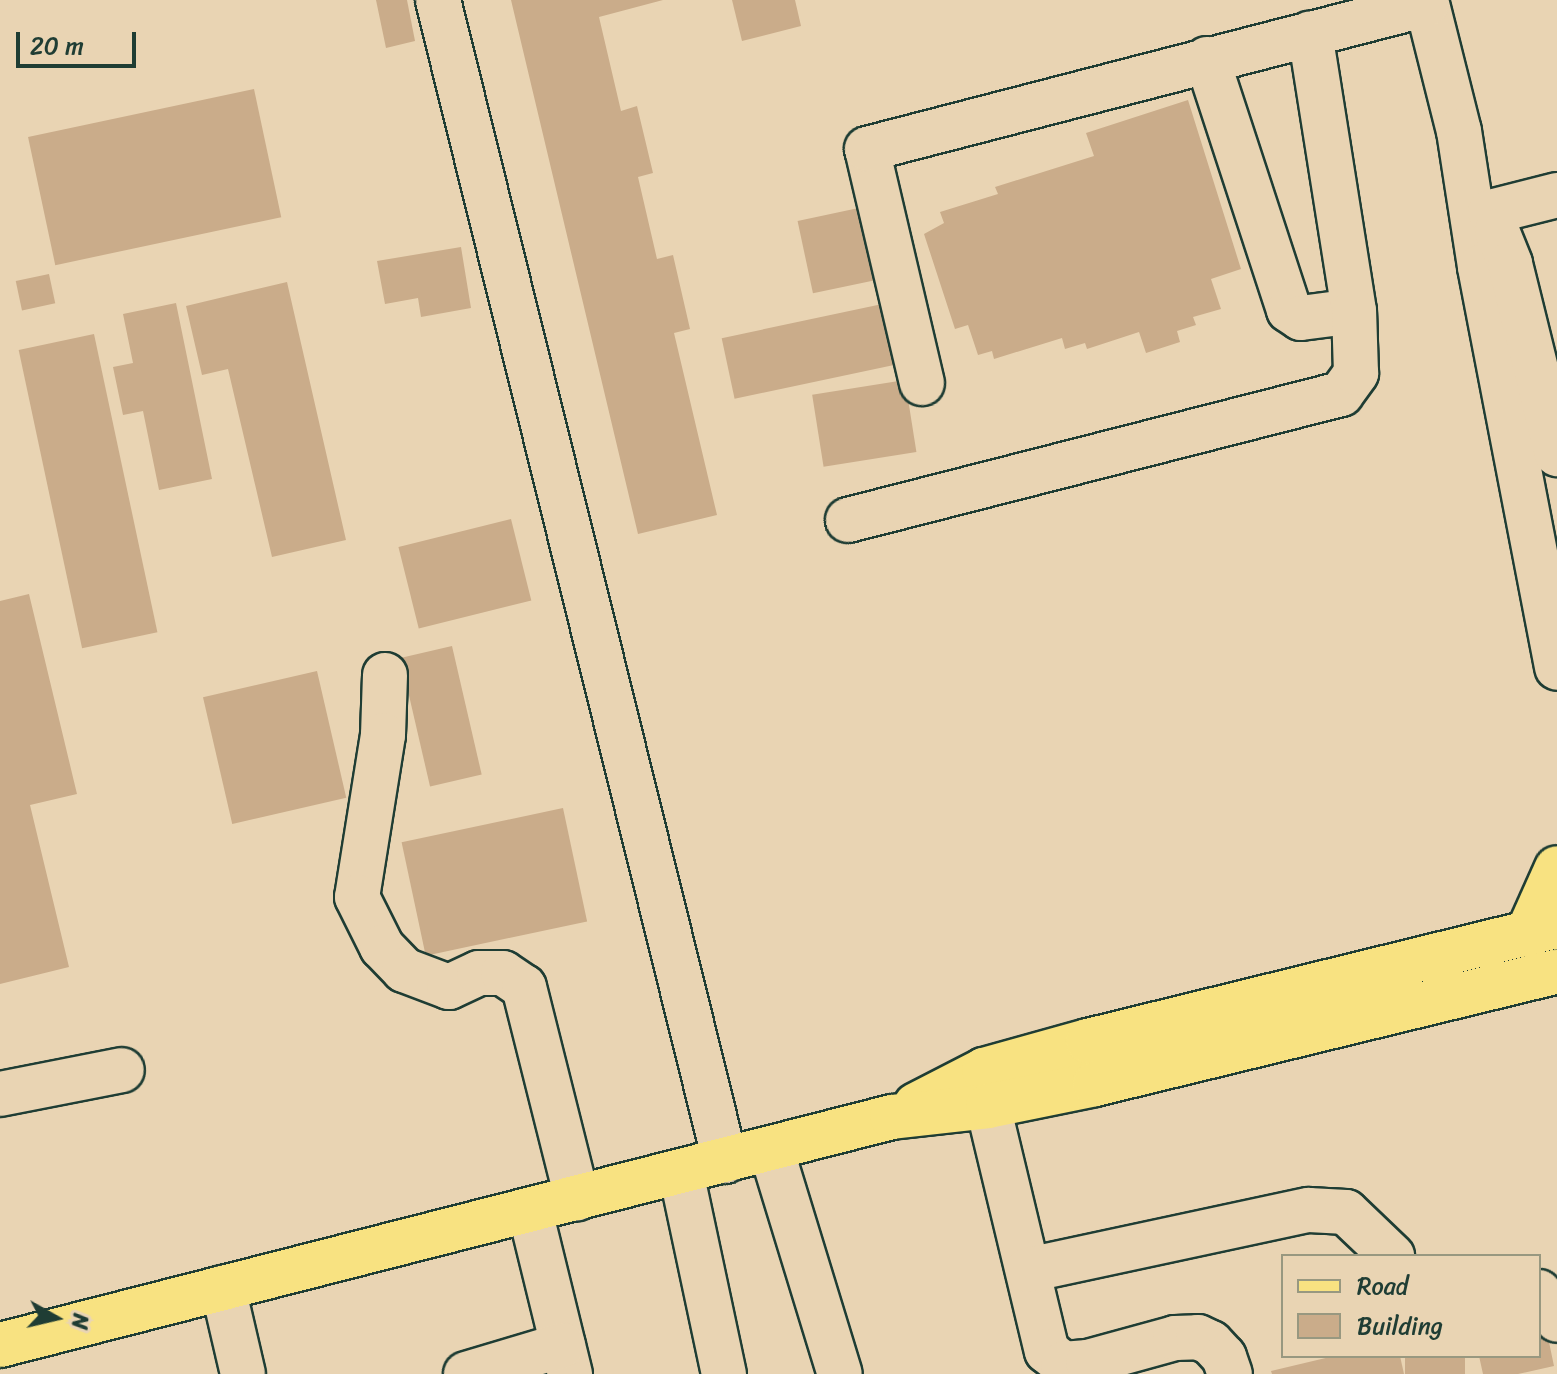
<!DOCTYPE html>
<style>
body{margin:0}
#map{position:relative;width:1557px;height:1374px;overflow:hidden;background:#e9d4b3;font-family:Sriracha,sans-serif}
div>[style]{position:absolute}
.building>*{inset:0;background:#caac8a;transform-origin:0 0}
.roads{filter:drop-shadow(2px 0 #1f3d34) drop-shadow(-2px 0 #1f3d34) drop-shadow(0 2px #1f3d34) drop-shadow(0 -2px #1f3d34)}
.minor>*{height:44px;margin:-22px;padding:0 22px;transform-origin:22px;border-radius:22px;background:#e9d4b3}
.major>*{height:44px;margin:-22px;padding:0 22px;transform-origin:22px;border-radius:22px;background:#f8e281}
span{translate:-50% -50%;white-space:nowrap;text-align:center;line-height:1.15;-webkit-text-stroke:6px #e9d4b3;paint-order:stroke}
.legend{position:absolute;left:1281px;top:1254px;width:260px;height:104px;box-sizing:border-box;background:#e9d4b3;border:2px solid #989880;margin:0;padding:10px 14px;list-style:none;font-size:24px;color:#1f3d34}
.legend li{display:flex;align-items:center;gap:16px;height:40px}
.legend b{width:40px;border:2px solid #989880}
.north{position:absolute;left:16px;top:1278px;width:80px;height:80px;-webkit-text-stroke:6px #e9d4b3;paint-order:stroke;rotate:98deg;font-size:22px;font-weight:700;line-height:32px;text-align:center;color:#1f3d34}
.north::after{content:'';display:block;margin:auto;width:28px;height:36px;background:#1f3d34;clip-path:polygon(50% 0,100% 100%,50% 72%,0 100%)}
.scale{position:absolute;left:16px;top:32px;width:120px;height:36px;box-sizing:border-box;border:4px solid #1f3d34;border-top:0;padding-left:10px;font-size:24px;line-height:28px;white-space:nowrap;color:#1f3d34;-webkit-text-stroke:6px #e9d4b3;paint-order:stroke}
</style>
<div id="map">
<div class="building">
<i style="clip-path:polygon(376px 0,407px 0,415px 41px,386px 48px)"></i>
<i style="clip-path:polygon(511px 0,663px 0,599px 17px,621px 111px,637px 106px,653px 173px,638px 177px,657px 259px,673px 255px,690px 329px,674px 333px,717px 515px,638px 534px)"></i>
<i style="clip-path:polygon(732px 0,795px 0,801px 26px,742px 41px)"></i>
<i style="left:254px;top:89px;width:131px;height:231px;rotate:78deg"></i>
<i style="clip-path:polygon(1188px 100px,1241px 269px,1211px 279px,1221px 309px,1193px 317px,1196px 325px,1177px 331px,1180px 342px,1146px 353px,1139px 332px,1087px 349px,1085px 343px,1065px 349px,1062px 338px,994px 359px,992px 351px,978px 355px,968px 325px,955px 329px,924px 234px,944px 223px,940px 212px,998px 194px,995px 187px,1094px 156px,1086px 133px)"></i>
<i style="left:868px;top:206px;width:74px;height:72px;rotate:78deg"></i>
<i style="clip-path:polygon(461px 247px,471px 308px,421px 317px,418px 298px,385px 304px,377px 261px)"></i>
<i style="left:49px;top:274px;width:30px;height:34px;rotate:78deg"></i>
<i style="clip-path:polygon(287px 282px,346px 540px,272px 557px,228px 369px,202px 375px,186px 306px)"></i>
<i style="clip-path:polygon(176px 303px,212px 479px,159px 490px,143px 411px,123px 415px,113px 367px,133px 363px,123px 314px)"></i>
<i style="left:887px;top:303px;width:62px;height:169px;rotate:78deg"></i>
<i style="left:94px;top:334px;width:305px;height:77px;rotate:78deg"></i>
<i style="left:905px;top:380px;width:73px;height:94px;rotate:81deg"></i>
<i style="left:511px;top:519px;width:84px;height:116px;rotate:76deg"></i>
<i style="clip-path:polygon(29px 594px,77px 794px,30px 805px,69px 967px,0 984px,0 601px)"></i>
<i style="left:452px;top:646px;width:132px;height:53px;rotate:77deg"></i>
<i style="left:317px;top:671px;width:130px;height:117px;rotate:77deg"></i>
<i style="left:563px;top:808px;width:116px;height:165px;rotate:78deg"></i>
<i style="clip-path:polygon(1545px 1323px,1554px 1366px,1518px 1374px,1483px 1374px,1479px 1356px,1539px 1356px,1539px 1324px)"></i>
<i style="clip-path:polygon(1334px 1356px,1400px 1356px,1404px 1374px,1272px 1374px,1271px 1371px)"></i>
<i style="left:1405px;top:1356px;width:60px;height:18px"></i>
</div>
<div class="roads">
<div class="minor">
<i style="left:438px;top:0;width:1196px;rotate:76.11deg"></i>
<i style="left:1426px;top:0;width:135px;rotate:75.9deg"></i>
<i style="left:1459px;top:131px;width:138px;rotate:81.2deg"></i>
<i style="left:1480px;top:267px;width:408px;rotate:79.1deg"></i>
<i style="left:1207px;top:59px;width:264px;rotate:71.9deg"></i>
<i style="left:1289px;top:310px;width:14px;rotate:34deg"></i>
<i style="left:1301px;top:318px;width:53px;rotate:-7.5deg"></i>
<i style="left:1354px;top:311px;width:281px;rotate:-99deg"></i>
<i style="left:1490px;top:212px;width:69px;rotate:-14.2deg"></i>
<i style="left:1497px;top:231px;width:35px;rotate:68deg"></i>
<i style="left:1510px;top:264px;width:196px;rotate:76.1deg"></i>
<i style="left:922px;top:383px;width:240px;rotate:-103.2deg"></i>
<i style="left:867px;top:149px;width:578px;rotate:-14.52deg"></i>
<i style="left:848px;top:520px;width:509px;rotate:-14.34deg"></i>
<i style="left:1341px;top:394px;width:26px;rotate:-54deg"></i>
<i style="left:1356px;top:373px;width:62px;rotate:-91.8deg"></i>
<i style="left:385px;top:675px;width:60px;rotate:91.9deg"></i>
<i style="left:383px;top:735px;width:164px;rotate:99.1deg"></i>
<i style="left:357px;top:897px;width:56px;rotate:63.4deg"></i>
<i style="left:382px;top:947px;width:32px;rotate:46deg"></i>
<i style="left:404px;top:970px;width:48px;rotate:20.7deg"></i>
<i style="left:449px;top:987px;width:33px;rotate:-25deg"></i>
<i style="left:479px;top:973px;width:24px"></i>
<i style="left:503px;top:973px;width:25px;rotate:34deg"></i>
<i style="left:524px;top:987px;width:218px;rotate:75.9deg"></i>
<i style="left:984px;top:1070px;width:36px;rotate:84deg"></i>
<i style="left:988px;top:1106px;width:252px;rotate:76.5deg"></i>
<i style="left:1047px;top:1351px;width:21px;rotate:39deg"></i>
<i style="left:1063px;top:1364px;width:25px;rotate:-5deg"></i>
<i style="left:1088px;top:1362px;width:90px;rotate:-15.4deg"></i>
<i style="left:1175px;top:1338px;width:23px;rotate:-2deg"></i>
<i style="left:1198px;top:1337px;width:14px;rotate:25deg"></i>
<i style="left:1211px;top:1343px;width:19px;rotate:47deg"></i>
<i style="left:1224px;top:1357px;width:18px;rotate:71deg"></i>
<i style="left:0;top:1094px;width:124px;rotate:-11.1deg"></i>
<i style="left:771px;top:1149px;width:235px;rotate:73deg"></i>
<i style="left:681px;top:1172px;width:207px;rotate:78deg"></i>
<i style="left:530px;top:1211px;width:168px;rotate:76.2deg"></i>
<i style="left:1028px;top:1270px;width:287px;rotate:-12.1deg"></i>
<i style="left:1309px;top:1210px;width:37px;rotate:3deg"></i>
<i style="left:1346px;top:1212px;width:64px;rotate:43.7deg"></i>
<i style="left:223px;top:1288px;width:88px;rotate:76.9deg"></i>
<i style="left:1539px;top:1292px;width:33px;rotate:57deg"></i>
<i style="left:466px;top:1374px;width:101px;rotate:-16.6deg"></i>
</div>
<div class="major">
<i style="left:1527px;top:935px;width:73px;rotate:-65.9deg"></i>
<i style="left:916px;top:1105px;width:76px;rotate:-27.2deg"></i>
<i style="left:984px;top:1070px;width:108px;rotate:-15.6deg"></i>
<i style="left:1088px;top:1041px;width:483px;rotate:-13.8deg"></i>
<i style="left:0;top:1345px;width:921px;rotate:-14.34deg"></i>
<i style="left:892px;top:1117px;width:97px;rotate:-6.5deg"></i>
<i style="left:988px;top:1106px;width:109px;rotate:-11.6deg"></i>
<i style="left:1095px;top:1084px;width:476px;rotate:-13.7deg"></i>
</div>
</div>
<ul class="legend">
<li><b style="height:10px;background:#f8e281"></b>Road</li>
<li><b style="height:22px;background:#caac8a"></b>Building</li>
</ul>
<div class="north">N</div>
<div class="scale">20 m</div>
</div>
